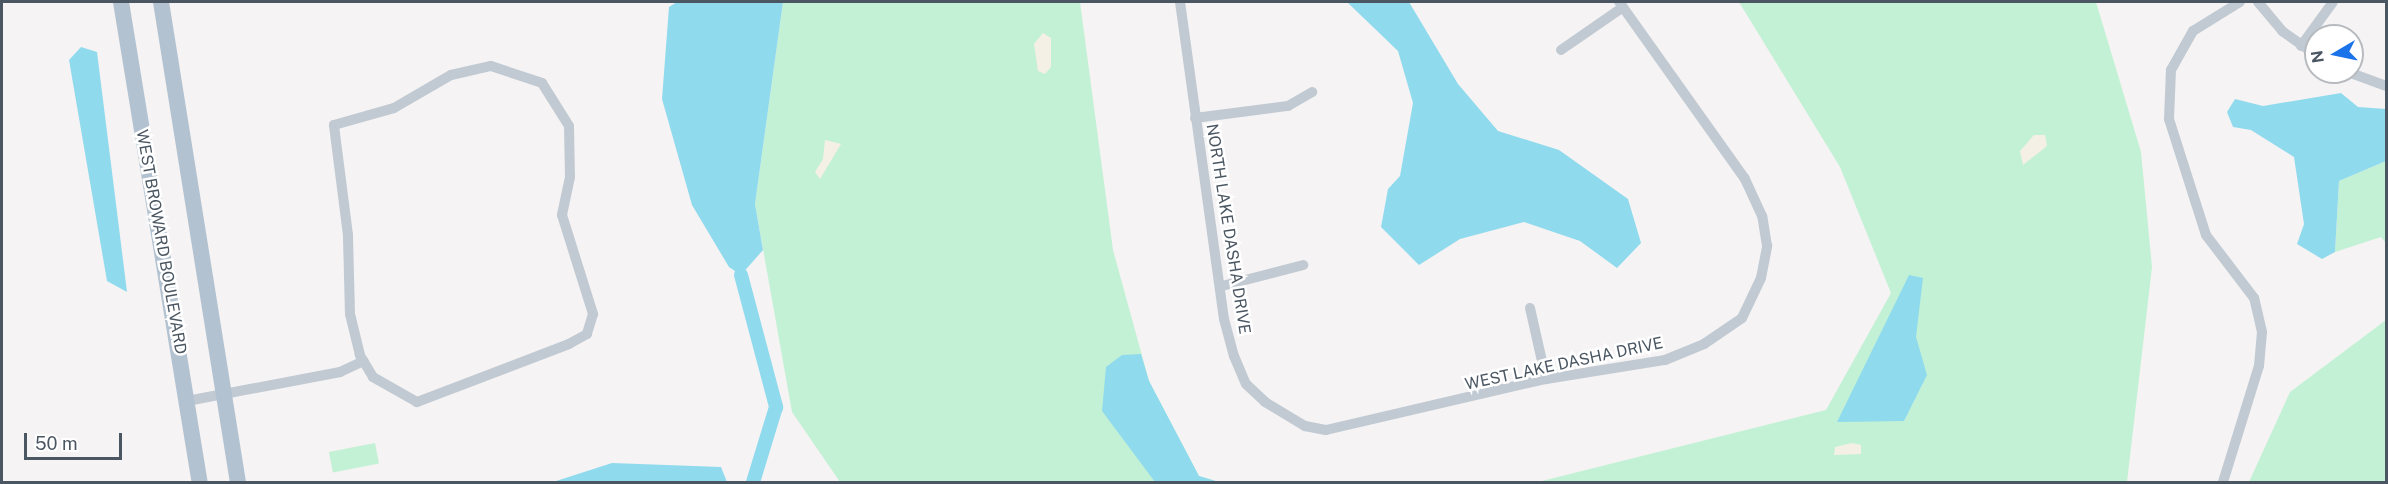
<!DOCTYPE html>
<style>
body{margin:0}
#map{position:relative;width:2388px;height:484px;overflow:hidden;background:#f5f3f3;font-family:"Public Sans",sans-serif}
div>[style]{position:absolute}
.green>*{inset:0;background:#c3f1d5;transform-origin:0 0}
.sand>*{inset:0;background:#f5f0e5}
.water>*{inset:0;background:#90daee}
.canal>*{height:14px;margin:-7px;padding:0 7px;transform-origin:7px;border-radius:7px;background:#90daee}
.street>*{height:10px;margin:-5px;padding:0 5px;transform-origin:5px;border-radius:5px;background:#c1cad2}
.primary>*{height:16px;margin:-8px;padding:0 8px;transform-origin:8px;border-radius:8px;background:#b3c2d1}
span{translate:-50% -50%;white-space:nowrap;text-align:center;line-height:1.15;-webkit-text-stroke:5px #fff;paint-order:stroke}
.street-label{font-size:16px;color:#4a5661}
.frame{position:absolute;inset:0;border:3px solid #4a5661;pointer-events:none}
.north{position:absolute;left:2304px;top:24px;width:60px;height:60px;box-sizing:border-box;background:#fff;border:2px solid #b7bbc0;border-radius:50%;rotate:261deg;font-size:16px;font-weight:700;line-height:24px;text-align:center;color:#4a5661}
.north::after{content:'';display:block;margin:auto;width:21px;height:27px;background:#1a73e8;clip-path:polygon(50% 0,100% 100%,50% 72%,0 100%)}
.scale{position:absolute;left:24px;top:433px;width:98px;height:27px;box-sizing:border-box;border:3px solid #4a5661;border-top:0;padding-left:8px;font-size:18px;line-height:21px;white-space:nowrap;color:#4a5661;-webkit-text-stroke:4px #fff;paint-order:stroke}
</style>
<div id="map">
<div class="green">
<i style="clip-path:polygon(783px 2px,1080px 2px,1113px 250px,1149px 381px,1199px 476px,1219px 482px,840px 482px,792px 412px,755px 204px)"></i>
<i style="clip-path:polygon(1739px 2px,2096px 2px,2141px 152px,2152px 267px,2127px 482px,1538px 482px,1826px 410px,1891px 293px,1840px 167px)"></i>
<i style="clip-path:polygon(2386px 161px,2386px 243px,2381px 237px,2335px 252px,2339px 181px)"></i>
<i style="clip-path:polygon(2386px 320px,2386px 482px,2249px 482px,2290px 392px)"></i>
<i style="left:375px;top:443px;width:21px;height:47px;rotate:79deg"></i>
</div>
<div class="sand">
<i style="clip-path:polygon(1043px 33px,1051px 38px,1051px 67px,1045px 74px,1038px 71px,1034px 44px)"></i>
<i style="clip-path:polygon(2034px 135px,2045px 135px,2047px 146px,2023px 165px,2020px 151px)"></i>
<i style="clip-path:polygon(825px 140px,841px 144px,820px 179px,815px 172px,823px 159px)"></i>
<i style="clip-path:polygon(1852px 443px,1861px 445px,1861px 454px,1834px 455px,1835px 447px)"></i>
</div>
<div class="water">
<i style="clip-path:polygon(677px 2px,783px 2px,755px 204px,763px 250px,741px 275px,729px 267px,692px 205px,662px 99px,669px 7px)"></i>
<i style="clip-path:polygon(1347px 2px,1409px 2px,1458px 84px,1498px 131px,1559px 150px,1628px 199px,1641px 243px,1617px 268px,1580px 241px,1524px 222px,1460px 239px,1419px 265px,1381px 227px,1388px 189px,1400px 176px,1413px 103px,1398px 51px)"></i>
<i style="clip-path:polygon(81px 47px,97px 52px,127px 292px,107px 281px,69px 60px)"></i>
<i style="clip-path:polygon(2341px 93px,2358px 107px,2386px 109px,2386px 161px,2339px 181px,2335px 252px,2322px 259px,2297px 244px,2304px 224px,2294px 157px,2251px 130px,2233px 127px,2227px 112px,2235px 99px,2263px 106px)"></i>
<i style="clip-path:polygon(1909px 275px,1923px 278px,1916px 337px,1927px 375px,1904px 421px,1837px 422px)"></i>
<i style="clip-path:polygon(1141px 354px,1149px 381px,1199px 476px,1219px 482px,1155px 482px,1102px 411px,1106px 367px,1122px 355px)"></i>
<i style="clip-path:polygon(612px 463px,721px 467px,727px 482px,553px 482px)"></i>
</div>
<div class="canal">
<i style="left:741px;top:275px;width:137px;rotate:75.1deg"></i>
<i style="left:776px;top:407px;width:78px;rotate:107deg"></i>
</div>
<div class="street">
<i style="left:1180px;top:2px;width:320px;rotate:82.1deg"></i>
<i style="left:1224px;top:319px;width:38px;rotate:75deg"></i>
<i style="left:1234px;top:356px;width:30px;rotate:67deg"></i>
<i style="left:1246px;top:384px;width:26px;rotate:43deg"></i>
<i style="left:1265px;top:402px;width:47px;rotate:31deg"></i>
<i style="left:1305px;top:426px;width:21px;rotate:11deg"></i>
<i style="left:1326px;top:430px;width:226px;rotate:-13.1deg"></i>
<i style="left:1546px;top:379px;width:121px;rotate:-9.1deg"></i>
<i style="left:1665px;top:360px;width:42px;rotate:-22.3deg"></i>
<i style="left:1704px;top:344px;width:46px;rotate:-34.4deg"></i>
<i style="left:1742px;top:318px;width:44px;rotate:-64.6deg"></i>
<i style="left:1761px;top:278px;width:33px;rotate:-79deg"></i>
<i style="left:1767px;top:246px;width:30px;rotate:-99deg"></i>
<i style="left:1762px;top:216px;width:41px;rotate:-114.7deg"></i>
<i style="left:1745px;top:179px;width:217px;rotate:-125.4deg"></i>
<i style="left:2258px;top:2px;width:38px;rotate:50deg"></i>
<i style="left:2282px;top:31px;width:42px;rotate:35.2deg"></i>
<i style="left:2301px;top:46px;width:54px;rotate:-54deg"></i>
<i style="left:1561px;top:50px;width:75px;rotate:-34.7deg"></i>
<i style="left:491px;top:66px;width:54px;rotate:18.4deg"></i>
<i style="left:542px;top:83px;width:51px;rotate:57.9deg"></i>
<i style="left:569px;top:126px;width:51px;rotate:88.9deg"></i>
<i style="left:570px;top:177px;width:39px;rotate:102deg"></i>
<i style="left:562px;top:215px;width:104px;rotate:72.6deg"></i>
<i style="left:593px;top:314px;width:21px;rotate:107deg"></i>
<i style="left:587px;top:334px;width:21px;rotate:151deg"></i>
<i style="left:569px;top:344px;width:163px;rotate:159.1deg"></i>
<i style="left:417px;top:402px;width:51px;rotate:-150.4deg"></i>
<i style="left:373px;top:377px;width:26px;rotate:-121deg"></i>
<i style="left:360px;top:355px;width:42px;rotate:-103.7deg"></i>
<i style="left:350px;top:314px;width:79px;rotate:-91.5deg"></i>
<i style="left:348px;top:235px;width:111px;rotate:-97.3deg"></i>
<i style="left:334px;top:125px;width:62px;rotate:-15.8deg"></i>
<i style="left:394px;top:108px;width:66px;rotate:-30.1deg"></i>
<i style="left:451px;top:75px;width:41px;rotate:-12.7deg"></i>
<i style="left:2348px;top:72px;width:40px;rotate:20.2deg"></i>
<i style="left:1195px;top:118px;width:94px;rotate:-7.4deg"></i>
<i style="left:1288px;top:106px;width:28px;rotate:-30deg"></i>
<i style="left:1222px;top:286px;width:84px;rotate:-14.5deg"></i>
<i style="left:1530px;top:308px;width:73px;rotate:77.3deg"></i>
<i style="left:187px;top:401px;width:156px;rotate:-10.7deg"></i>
<i style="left:340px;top:372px;width:26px;rotate:-25deg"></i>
<i style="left:2223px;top:482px;width:121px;rotate:-72.8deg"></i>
<i style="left:2259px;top:366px;width:34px;rotate:-85deg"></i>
<i style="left:2262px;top:332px;width:35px;rotate:-103deg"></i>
<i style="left:2254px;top:298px;width:79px;rotate:-127.3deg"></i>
<i style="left:2206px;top:235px;width:122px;rotate:-107.7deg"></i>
<i style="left:2169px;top:119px;width:49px;rotate:-87.7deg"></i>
<i style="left:2171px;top:70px;width:45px;rotate:-60.6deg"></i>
<i style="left:2193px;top:31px;width:55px;rotate:-31.7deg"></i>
</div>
<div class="primary">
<i style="left:121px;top:2px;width:486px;rotate:80.7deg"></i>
<i style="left:161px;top:2px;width:486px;rotate:80.9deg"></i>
</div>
<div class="street-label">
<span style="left:1228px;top:229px;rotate:81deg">NORTH LAKE DASHA DRIVE</span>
<span style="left:161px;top:242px;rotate:80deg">WEST BROWARD BOULEVARD</span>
<span style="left:1564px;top:364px;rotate:-12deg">WEST LAKE DASHA DRIVE</span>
</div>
<div class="frame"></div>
<div class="north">N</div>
<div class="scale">50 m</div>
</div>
